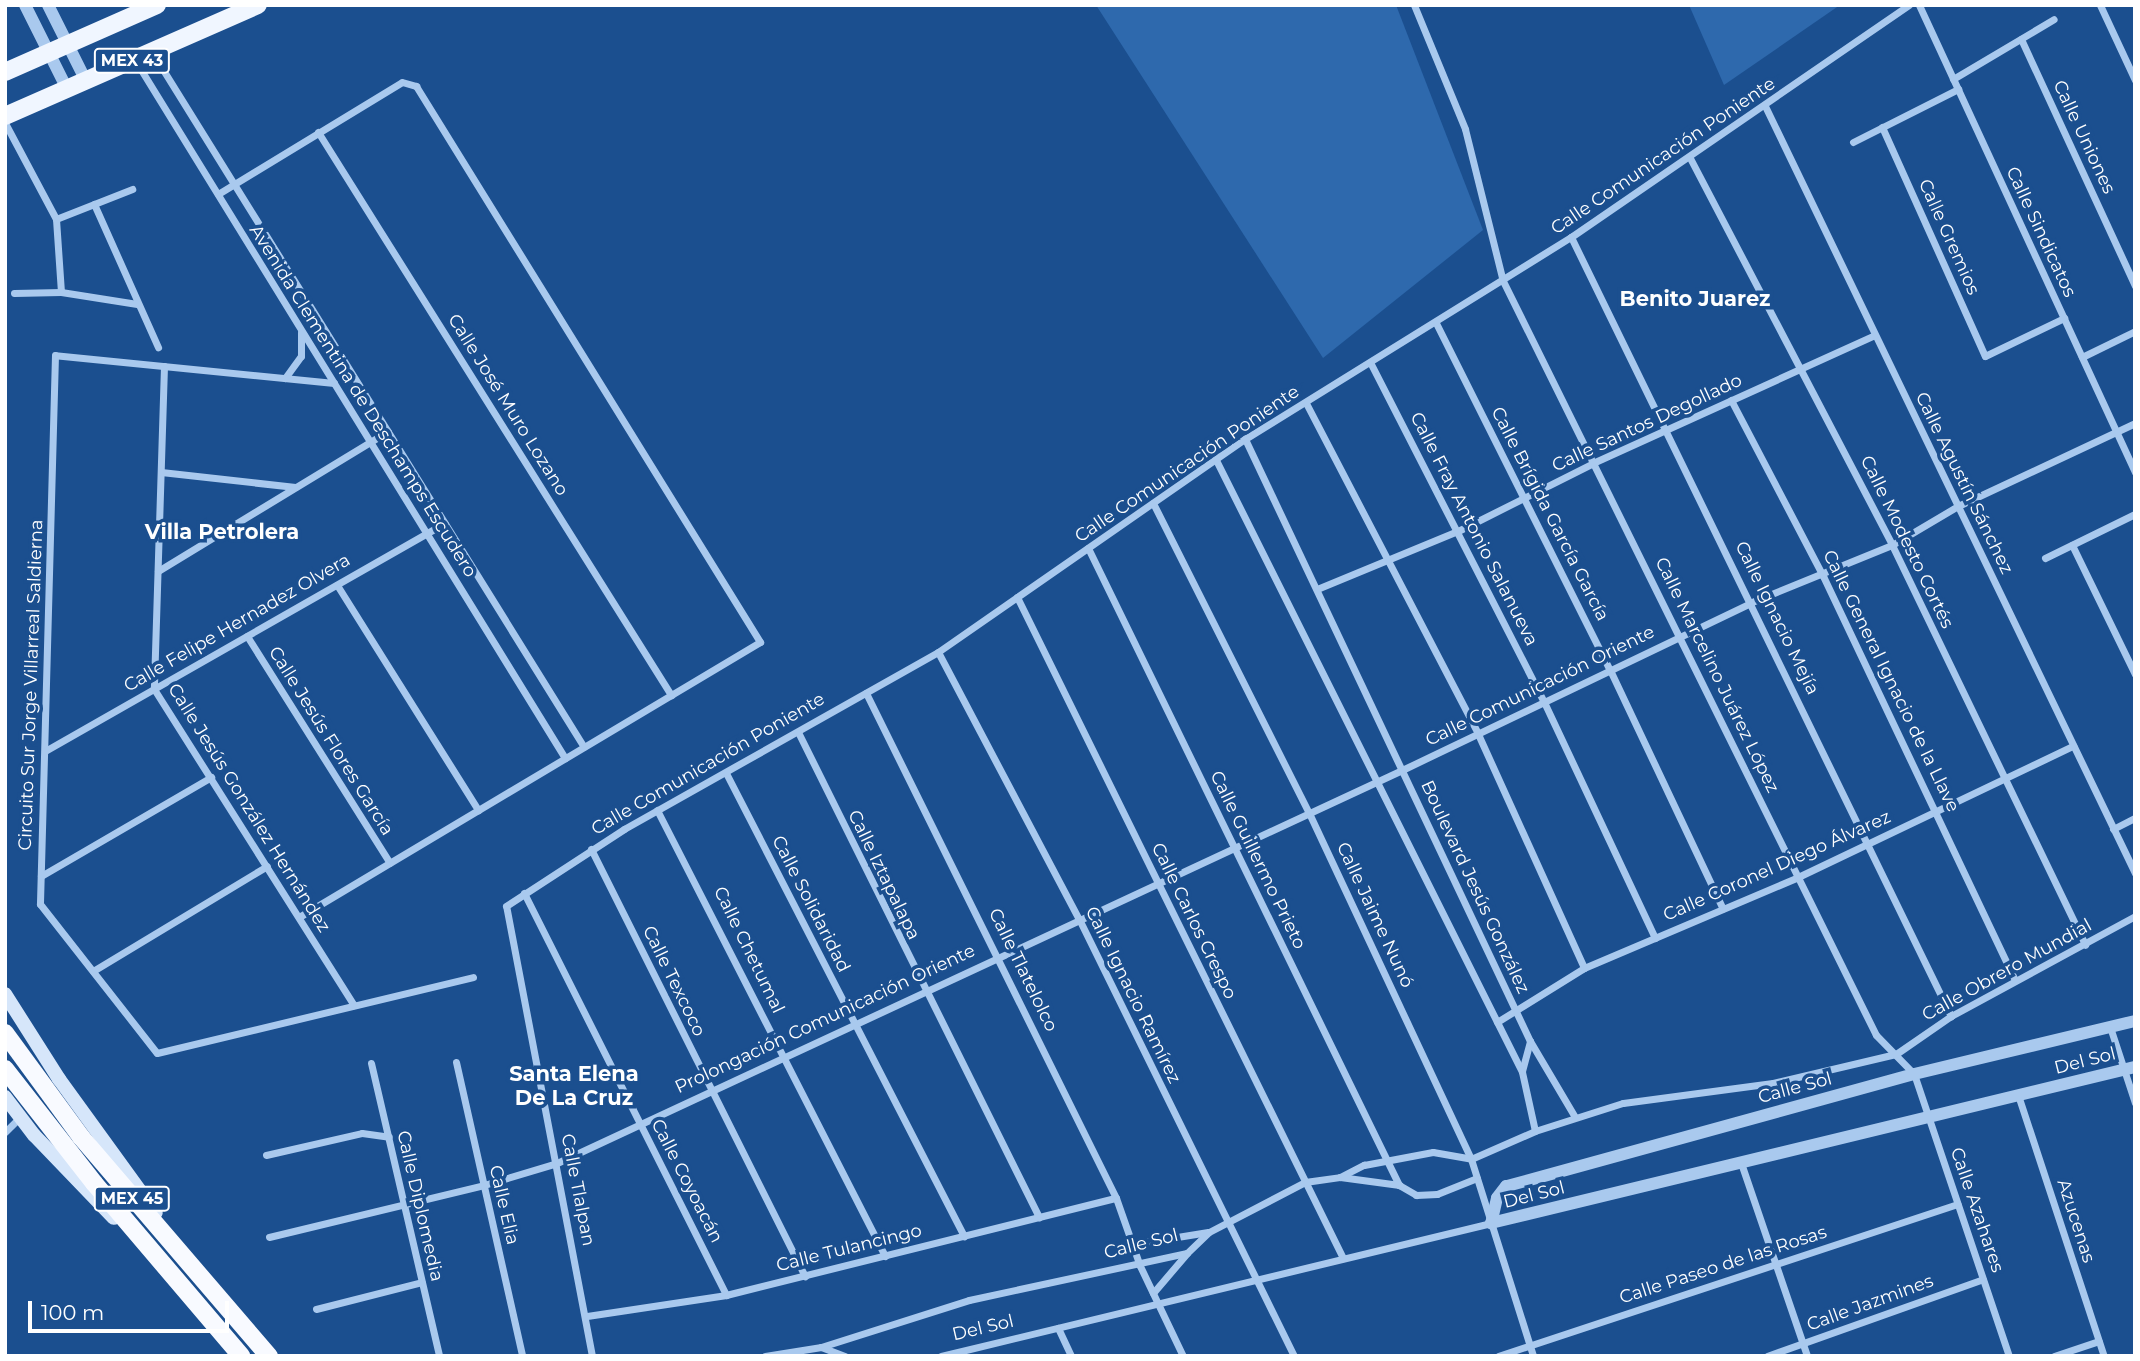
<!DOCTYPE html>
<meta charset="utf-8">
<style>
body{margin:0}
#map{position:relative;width:2140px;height:1361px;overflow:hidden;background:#1b4f8f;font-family:Montserrat,sans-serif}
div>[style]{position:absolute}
.green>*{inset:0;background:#2e69ad}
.minor>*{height:7px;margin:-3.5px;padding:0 3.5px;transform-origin:3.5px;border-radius:3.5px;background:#a9c9ee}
.tertiary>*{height:12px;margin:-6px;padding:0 6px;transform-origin:6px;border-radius:6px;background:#a9c9ee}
.secondary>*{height:14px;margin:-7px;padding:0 7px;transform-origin:7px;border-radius:7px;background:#d6e6fa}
.primary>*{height:18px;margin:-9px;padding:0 9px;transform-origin:9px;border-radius:9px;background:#f0f6ff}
.trunk>*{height:18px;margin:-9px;padding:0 9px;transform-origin:9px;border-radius:9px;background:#f8faff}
span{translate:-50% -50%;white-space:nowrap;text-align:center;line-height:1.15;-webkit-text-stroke:7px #1b4f8f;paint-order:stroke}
.shield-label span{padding:2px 5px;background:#1b4f8f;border:2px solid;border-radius:5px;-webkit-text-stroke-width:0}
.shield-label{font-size:16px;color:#fff;font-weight:700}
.street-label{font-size:18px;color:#fff}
.quarter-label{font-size:21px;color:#fff;font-weight:700}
.frame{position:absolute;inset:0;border:7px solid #fff;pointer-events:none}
.scale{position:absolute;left:28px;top:1301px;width:201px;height:32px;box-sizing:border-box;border:4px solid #fff;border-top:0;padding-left:9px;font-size:21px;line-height:24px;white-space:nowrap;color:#fff;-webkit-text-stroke:5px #1b4f8f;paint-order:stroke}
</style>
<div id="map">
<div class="green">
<i style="clip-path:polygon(1096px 5px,1396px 5px,1483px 230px,1323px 358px)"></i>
<i style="clip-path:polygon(1689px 5px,1840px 5px,1724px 85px)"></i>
</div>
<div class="minor">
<i style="left:1414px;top:5px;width:134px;rotate:67.6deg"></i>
<i style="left:1465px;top:129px;width:157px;rotate:76deg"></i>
<i style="left:1503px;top:281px;width:841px;rotate:63.68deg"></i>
<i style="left:1876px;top:1035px;width:54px;rotate:45.7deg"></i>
<i style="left:1914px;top:1074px;width:298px;rotate:71.4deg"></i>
<i style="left:1919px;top:5px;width:515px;rotate:65.18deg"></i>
<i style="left:2100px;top:5px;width:83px;rotate:65deg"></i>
<i style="left:2021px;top:39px;width:272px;rotate:65.2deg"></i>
<i style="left:152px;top:52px;width:818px;rotate:58.14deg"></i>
<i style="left:135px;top:60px;width:820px;rotate:58.37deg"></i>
<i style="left:1953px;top:79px;width:117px;rotate:-30.7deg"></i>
<i style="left:1765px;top:106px;width:852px;rotate:64.25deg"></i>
<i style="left:5px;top:123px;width:109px;rotate:62deg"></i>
<i style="left:56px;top:219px;width:73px;rotate:86.1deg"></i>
<i style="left:1882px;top:127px;width:251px;rotate:65.8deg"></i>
<i style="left:1985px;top:356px;width:88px;rotate:-25.7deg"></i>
<i style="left:318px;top:132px;width:665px;rotate:57.91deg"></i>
<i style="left:1853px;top:142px;width:118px;rotate:-26.8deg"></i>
<i style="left:1690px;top:158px;width:437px;rotate:62.4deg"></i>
<i style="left:1892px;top:545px;width:444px;rotate:64.2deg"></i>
<i style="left:218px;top:194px;width:215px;rotate:-31.3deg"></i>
<i style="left:402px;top:82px;width:15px;rotate:16deg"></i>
<i style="left:416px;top:86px;width:654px;rotate:58.25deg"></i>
<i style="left:760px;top:642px;width:537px;rotate:149.18deg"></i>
<i style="left:94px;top:204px;width:157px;rotate:65.9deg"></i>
<i style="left:56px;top:219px;width:82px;rotate:-21.5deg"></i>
<i style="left:1571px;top:237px;width:867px;rotate:64deg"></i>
<i style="left:14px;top:293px;width:47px;rotate:-1.2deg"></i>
<i style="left:61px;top:292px;width:77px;rotate:9deg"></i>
<i style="left:1436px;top:323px;width:388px;rotate:63.4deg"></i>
<i style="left:1610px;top:670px;width:264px;rotate:64.7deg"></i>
<i style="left:2082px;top:357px;width:59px;rotate:-26.1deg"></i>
<i style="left:1371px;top:364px;width:380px;rotate:62.9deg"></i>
<i style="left:1544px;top:702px;width:261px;rotate:64.8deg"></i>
<i style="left:164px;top:366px;width:323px;rotate:91.8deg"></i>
<i style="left:154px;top:689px;width:374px;rotate:57.7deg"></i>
<i style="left:285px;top:378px;width:27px;rotate:-54deg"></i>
<i style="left:301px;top:356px;width:24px;rotate:-90deg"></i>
<i style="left:334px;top:383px;width:280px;rotate:-174.3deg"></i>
<i style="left:55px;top:355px;width:549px;rotate:91.57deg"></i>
<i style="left:40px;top:904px;width:189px;rotate:51.9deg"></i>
<i style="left:157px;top:1053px;width:325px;rotate:-13.5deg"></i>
<i style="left:1731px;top:400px;width:199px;rotate:62.4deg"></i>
<i style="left:1823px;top:576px;width:447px;rotate:64.6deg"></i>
<i style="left:1306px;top:403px;width:373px;rotate:62.5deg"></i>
<i style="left:1478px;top:734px;width:257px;rotate:65.6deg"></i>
<i style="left:1245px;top:439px;width:666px;rotate:64.67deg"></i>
<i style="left:1530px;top:1041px;width:88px;rotate:59.4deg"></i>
<i style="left:1216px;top:460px;width:684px;rotate:63.43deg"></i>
<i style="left:1522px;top:1072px;width:60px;rotate:77.6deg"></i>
<i style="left:161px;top:472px;width:135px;rotate:6.4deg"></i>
<i style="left:1153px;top:503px;width:347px;rotate:63.3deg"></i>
<i style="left:1309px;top:813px;width:382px;rotate:64.9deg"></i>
<i style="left:1471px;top:1159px;width:207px;rotate:72.5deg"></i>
<i style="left:2072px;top:545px;width:144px;rotate:64deg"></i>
<i style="left:1088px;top:548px;width:709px;rotate:63.98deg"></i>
<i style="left:2045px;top:558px;width:100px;rotate:-26.1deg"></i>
<i style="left:158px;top:571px;width:269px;rotate:-31.3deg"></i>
<i style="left:337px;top:585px;width:266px;rotate:57.9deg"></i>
<i style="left:1317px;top:589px;width:152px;rotate:-22.4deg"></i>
<i style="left:1458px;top:531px;width:153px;rotate:-26.7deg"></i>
<i style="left:1595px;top:462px;width:307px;rotate:-24.4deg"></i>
<i style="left:1017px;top:597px;width:737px;rotate:63.75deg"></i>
<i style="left:247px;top:636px;width:268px;rotate:57.8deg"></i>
<i style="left:938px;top:652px;width:302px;rotate:62.2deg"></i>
<i style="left:1079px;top:919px;width:487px;rotate:63.8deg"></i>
<i style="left:866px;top:693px;width:563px;rotate:63.66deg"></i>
<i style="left:1116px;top:1198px;width:72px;rotate:70.6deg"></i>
<i style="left:1140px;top:1266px;width:100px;rotate:64.5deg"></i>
<i style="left:798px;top:732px;width:542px;rotate:63.58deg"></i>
<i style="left:45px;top:751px;width:460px;rotate:-29.7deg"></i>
<i style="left:726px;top:773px;width:521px;rotate:62.8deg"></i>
<i style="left:657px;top:810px;width:501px;rotate:62.92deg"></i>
<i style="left:2113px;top:829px;width:25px;rotate:-27deg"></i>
<i style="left:591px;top:849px;width:478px;rotate:63.4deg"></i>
<i style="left:41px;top:876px;width:197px;rotate:-30.2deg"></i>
<i style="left:524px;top:893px;width:450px;rotate:63.3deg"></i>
<i style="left:93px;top:971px;width:203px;rotate:-31.1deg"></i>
<i style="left:1497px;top:1022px;width:102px;rotate:-31.8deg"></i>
<i style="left:1584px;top:968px;width:233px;rotate:-23deg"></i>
<i style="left:1798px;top:877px;width:305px;rotate:-25.5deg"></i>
<i style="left:2110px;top:1027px;width:80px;rotate:71.8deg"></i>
<i style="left:456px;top:1062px;width:301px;rotate:77.3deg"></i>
<i style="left:371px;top:1063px;width:301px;rotate:76.9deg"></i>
<i style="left:1522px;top:1071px;width:31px;rotate:-75deg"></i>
<i style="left:2018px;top:1095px;width:275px;rotate:71.8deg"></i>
<i style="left:5px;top:1132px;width:21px;rotate:-45deg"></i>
<i style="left:266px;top:1155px;width:98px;rotate:-12.9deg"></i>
<i style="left:362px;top:1133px;width:27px;rotate:8deg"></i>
<i style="left:1741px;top:1163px;width:204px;rotate:71.1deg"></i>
<i style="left:1340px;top:1177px;width:27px;rotate:-27deg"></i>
<i style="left:1364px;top:1165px;width:70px;rotate:-10.7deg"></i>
<i style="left:1433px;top:1152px;width:39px;rotate:10deg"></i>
<i style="left:1471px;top:1159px;width:70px;rotate:-23.6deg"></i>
<i style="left:1535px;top:1131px;width:92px;rotate:-17.7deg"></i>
<i style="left:1623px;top:1103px;width:151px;rotate:-7.6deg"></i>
<i style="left:1773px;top:1083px;width:126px;rotate:-13.3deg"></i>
<i style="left:1896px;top:1054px;width:67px;rotate:-34.6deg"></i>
<i style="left:1951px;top:1016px;width:209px;rotate:-28.5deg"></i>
<i style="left:269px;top:1237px;width:221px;rotate:-13.6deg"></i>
<i style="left:484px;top:1185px;width:76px;rotate:-16.8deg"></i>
<i style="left:557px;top:1163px;width:932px;rotate:-24.94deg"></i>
<i style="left:1402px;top:770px;width:388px;rotate:-25.6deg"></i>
<i style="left:1752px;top:602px;width:151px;rotate:-22.2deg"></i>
<i style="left:1892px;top:545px;width:77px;rotate:-30.6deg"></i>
<i style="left:1958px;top:506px;width:195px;rotate:-25.1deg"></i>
<i style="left:1134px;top:1244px;width:75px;rotate:-9.2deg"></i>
<i style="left:1153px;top:1293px;width:52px;rotate:-49.6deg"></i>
<i style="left:316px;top:1309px;width:109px;rotate:-14.3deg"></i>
<i style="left:587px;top:1316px;width:141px;rotate:-8.6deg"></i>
<i style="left:726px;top:1295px;width:402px;rotate:-14deg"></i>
<i style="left:1058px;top:1328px;width:31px;rotate:65deg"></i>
<i style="left:821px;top:1347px;width:26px;rotate:21deg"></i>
<i style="left:592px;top:1356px;width:458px;rotate:-100.8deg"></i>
<i style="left:506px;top:906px;width:141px;rotate:-33.1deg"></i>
<i style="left:624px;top:829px;width:360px;rotate:-29.4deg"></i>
<i style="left:938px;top:652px;width:374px;rotate:-34.8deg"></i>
<i style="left:1245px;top:439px;width:384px;rotate:-31.8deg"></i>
<i style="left:1571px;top:237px;width:410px;rotate:-34.5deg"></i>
<i style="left:765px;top:1356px;width:57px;rotate:-9.1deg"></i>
<i style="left:821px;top:1347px;width:155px;rotate:-17.6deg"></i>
<i style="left:969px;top:1300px;width:223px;rotate:-12.2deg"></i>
<i style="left:1187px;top:1253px;width:30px;rotate:-44deg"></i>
<i style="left:1209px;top:1232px;width:108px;rotate:-27.5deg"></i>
<i style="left:1305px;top:1182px;width:35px;rotate:-8deg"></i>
<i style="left:1340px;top:1177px;width:60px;rotate:7.7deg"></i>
<i style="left:1399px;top:1185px;width:20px;rotate:30deg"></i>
<i style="left:1416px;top:1195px;width:21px;rotate:-3deg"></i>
<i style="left:1437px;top:1194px;width:43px;rotate:-21.8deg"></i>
<i style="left:941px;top:1356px;width:566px;rotate:-13.59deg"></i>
<i style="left:1498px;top:1356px;width:484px;rotate:-18.3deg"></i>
<i style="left:1767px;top:1356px;width:229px;rotate:-19.6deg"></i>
<i style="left:2054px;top:1356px;width:47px;rotate:-18.4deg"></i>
</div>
<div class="tertiary">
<i style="left:25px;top:5px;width:94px;rotate:63.4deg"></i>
<i style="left:48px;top:5px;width:85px;rotate:63.4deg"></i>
<i style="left:2135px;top:1021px;width:227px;rotate:166.5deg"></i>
<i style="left:1914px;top:1074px;width:423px;rotate:164.6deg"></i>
<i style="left:1506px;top:1186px;width:15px;rotate:127deg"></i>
<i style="left:1497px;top:1198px;width:26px;rotate:103deg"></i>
<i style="left:1491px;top:1223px;width:663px;rotate:-13.62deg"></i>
</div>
<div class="secondary">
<i style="left:5px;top:994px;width:101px;rotate:57.6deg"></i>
<i style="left:59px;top:1079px;width:165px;rotate:54.1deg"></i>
<i style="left:5px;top:1097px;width:48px;rotate:52.7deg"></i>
<i style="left:34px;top:1135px;width:115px;rotate:46.1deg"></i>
</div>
<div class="primary">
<i style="left:5px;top:72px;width:166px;rotate:-23.8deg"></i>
<i style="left:5px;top:116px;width:276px;rotate:-23.7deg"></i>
</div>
<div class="trunk">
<i style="left:5px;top:1033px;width:129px;rotate:53.8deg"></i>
<i style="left:81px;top:1137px;width:289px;rotate:49.4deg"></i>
<i style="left:5px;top:1069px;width:145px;rotate:52deg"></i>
<i style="left:94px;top:1183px;width:227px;rotate:49.6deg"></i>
</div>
<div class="shield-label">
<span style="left:132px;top:61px">MEX 43</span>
<span style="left:132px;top:1199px">MEX 45</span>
</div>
<div class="street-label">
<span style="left:2084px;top:137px;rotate:65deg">Calle Uniones</span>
<span style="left:1663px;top:156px;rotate:-34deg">Calle Comunicación Poniente</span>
<span style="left:2041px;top:232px;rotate:65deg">Calle Sindicatos</span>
<span style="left:1949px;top:237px;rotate:66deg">Calle Gremios</span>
<span style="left:363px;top:401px;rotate:58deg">Avenida Clementina de Deschamps Escudero</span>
<span style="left:508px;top:405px;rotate:58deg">Calle José Muro Lozano</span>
<span style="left:1647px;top:423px;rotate:-25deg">Calle Santos Degollado</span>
<span style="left:1187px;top:464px;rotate:-34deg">Calle Comunicación Poniente</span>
<span style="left:1964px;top:483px;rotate:64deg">Calle Agustín Sánchez</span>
<span style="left:1550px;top:514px;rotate:63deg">Calle Brígida García García</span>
<span style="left:1474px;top:529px;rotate:63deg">Calle Fray Antonio Salanueva</span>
<span style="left:1907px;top:542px;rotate:64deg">Calle Modesto Cortés</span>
<span style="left:1777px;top:618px;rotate:64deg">Calle Ignacio Mejía</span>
<span style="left:237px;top:623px;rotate:-30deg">Calle Felipe Hernadez Olvera</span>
<span style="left:1717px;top:675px;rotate:64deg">Calle Marcelino Juárez López</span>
<span style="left:1891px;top:681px;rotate:64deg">Calle General Ignacio de la Llave</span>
<span style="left:31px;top:685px;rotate:-88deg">Circuito Sur Jorge Villarreal Saldierna</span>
<span style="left:1540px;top:686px;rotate:-26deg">Calle Comunicación Oriente</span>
<span style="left:331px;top:741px;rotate:58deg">Calle Jesús Flores García</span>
<span style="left:708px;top:764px;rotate:-30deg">Calle Comunicación Poniente</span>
<span style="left:249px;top:808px;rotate:58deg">Calle Jesús González Hernández</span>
<span style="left:1258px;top:860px;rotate:64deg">Calle Guillermo Prieto</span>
<span style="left:1777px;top:866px;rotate:-24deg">Calle Coronel Diego Álvarez</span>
<span style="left:884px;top:875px;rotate:64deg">Calle Iztapalapa</span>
<span style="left:1475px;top:887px;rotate:65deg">Boulevard Jesús González</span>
<span style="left:811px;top:904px;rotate:63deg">Calle Solidaridad</span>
<span style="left:1375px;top:915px;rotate:65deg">Calle Jaime Nunó</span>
<span style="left:1194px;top:921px;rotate:64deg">Calle Carlos Crespo</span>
<span style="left:749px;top:950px;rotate:64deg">Calle Chetumal</span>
<span style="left:1023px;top:970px;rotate:64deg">Calle Tlatelolco</span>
<span style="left:2007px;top:970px;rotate:-29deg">Calle Obrero Mundial</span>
<span style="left:674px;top:981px;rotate:64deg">Calle Texcoco</span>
<span style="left:1133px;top:995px;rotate:64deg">Calle Ignacio Ramírez</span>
<span style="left:825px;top:1019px;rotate:-25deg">Prolongación Comunicación Oriente</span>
<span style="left:2085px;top:1061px;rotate:-14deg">Del Sol</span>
<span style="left:1795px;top:1088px;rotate:-15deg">Calle Sol</span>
<span style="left:687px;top:1181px;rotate:63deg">Calle Coyoacán</span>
<span style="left:578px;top:1190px;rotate:79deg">Calle Tlalpan</span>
<span style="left:1534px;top:1195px;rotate:-14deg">Del Sol</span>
<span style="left:504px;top:1205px;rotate:77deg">Calle Elia</span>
<span style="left:420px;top:1206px;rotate:77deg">Calle Diplomedia</span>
<span style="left:1977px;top:1210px;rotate:71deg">Calle Azahares</span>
<span style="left:2076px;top:1221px;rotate:72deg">Azucenas</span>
<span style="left:1141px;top:1244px;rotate:-14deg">Calle Sol</span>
<span style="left:849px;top:1248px;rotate:-14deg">Calle Tulancingo</span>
<span style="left:1723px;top:1265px;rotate:-18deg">Calle Paseo de las Rosas</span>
<span style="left:1870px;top:1303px;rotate:-20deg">Calle Jazmines</span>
<span style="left:983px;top:1328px;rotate:-13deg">Del Sol</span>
</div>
<div class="quarter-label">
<span style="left:1695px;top:299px">Benito Juarez</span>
<span style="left:222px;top:532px">Villa Petrolera</span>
<span style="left:574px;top:1086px">Santa Elena<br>De La Cruz</span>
</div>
<div class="frame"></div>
<div class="scale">100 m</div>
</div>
